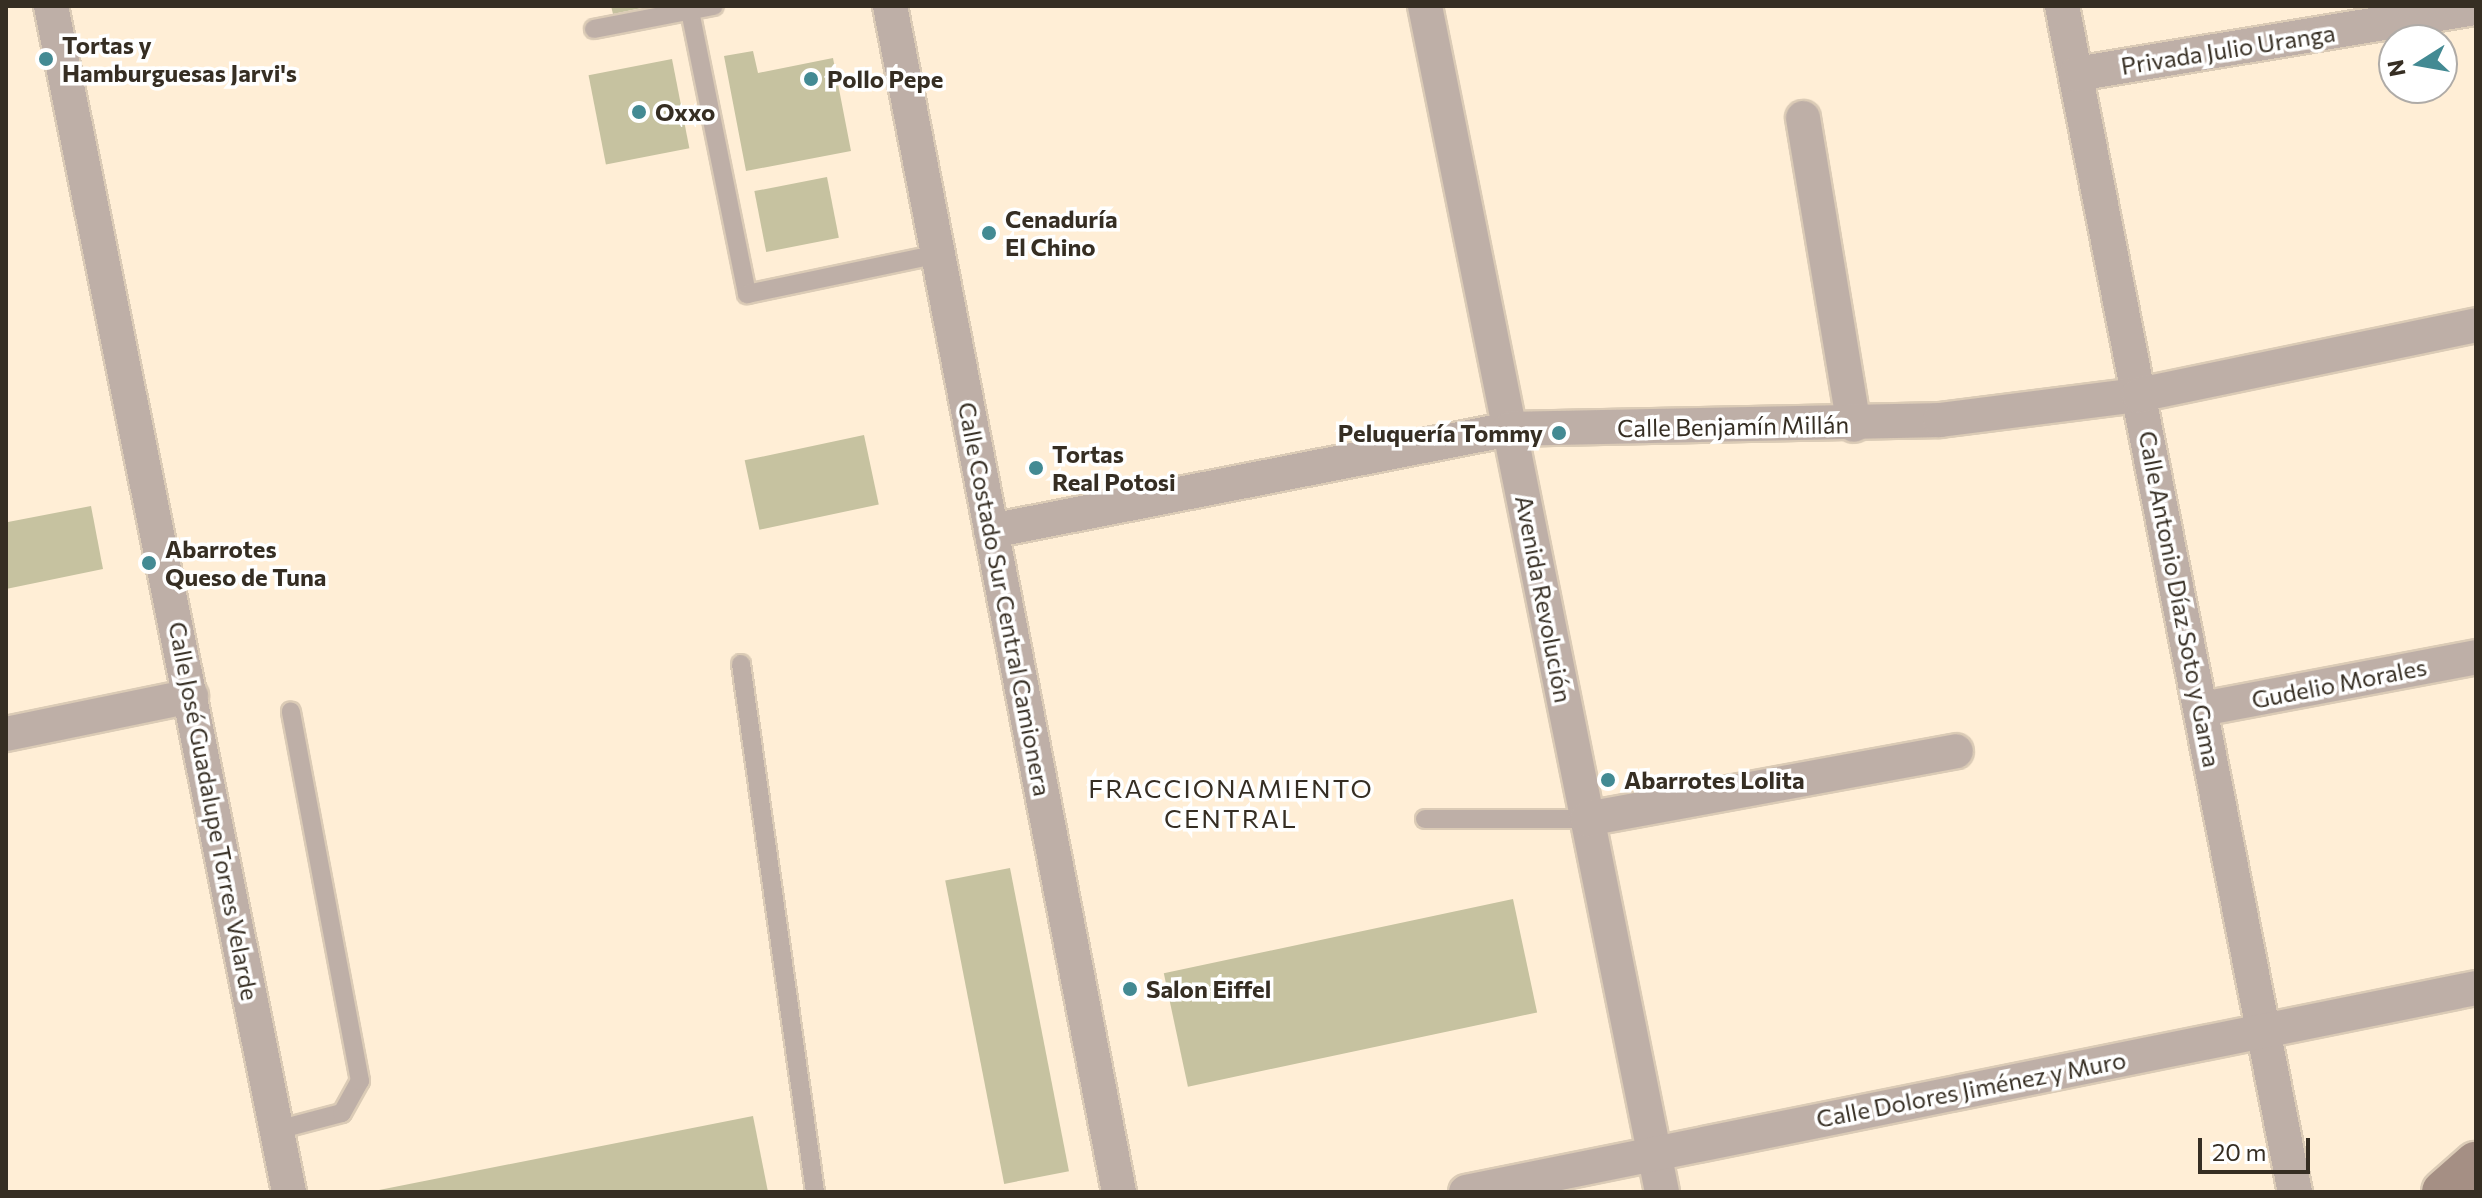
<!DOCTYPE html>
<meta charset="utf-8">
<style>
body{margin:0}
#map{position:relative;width:2482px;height:1198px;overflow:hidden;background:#ffeed6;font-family:Commissioner,sans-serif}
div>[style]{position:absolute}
.building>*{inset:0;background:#c6c2a0;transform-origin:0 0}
.roads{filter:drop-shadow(2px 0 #dbcbb6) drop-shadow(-2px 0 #dbcbb6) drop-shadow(0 2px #dbcbb6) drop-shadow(0 -2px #dbcbb6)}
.lane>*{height:18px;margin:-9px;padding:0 9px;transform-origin:9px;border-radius:9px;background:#beafa7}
.street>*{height:34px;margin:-17px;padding:0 17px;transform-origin:17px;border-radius:17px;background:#beafa7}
.secondary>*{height:44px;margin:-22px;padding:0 22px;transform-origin:22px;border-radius:22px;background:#a58f84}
.dots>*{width:22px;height:22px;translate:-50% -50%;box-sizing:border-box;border:4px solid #fff;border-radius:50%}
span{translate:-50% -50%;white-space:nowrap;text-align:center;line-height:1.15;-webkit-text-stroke:7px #fff;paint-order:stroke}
.poi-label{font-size:24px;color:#362e23;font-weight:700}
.left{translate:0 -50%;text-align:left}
.right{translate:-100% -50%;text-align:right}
.street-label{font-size:24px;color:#362e23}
.neighbourhood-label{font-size:26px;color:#362e23;letter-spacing:2px}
.frame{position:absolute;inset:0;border:8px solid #362e23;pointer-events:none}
.north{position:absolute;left:2378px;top:24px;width:80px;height:80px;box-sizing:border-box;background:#fff;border:2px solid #afaba7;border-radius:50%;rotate:259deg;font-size:22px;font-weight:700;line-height:32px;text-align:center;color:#362e23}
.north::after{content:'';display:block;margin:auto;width:28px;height:36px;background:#438a93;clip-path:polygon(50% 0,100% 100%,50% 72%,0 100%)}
.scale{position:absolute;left:2198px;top:1138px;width:112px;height:36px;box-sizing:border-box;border:4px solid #362e23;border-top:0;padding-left:10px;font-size:24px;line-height:28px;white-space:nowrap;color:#362e23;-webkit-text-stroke:6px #fff;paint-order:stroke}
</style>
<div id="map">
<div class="building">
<i style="clip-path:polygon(611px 6px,645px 6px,646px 7px,613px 14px)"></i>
<i style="clip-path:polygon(753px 51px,758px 73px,833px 58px,851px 151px,746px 171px,724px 56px)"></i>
<i style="left:672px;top:59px;width:91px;height:85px;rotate:79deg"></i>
<i style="left:827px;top:177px;width:62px;height:74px;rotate:79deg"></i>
<i style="left:864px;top:435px;width:71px;height:122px;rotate:78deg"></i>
<i style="clip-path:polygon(91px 506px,103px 569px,6px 589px,8px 522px)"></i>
<i style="left:1010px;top:868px;width:309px;height:66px;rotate:79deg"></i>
<i style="left:1513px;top:899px;width:116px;height:357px;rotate:78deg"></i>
<i style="clip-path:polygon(753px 1116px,768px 1192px,374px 1192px,374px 1191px)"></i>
</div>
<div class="roads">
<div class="lane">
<i style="left:689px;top:6px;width:294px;rotate:78.6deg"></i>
<i style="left:747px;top:294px;width:196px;rotate:-11.8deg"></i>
<i style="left:594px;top:29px;width:122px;rotate:-10.9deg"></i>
<i style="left:741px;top:664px;width:533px;rotate:82.02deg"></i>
<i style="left:1425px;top:819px;width:162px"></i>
<i style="left:277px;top:1130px;width:67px;rotate:-14.7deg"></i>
<i style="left:342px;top:1113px;width:37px;rotate:-61deg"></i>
<i style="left:360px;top:1081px;width:376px;rotate:-100.6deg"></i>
</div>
<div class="street">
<i style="left:51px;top:6px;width:1210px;rotate:78.65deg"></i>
<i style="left:890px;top:6px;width:1208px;rotate:79.07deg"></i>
<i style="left:1425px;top:6px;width:1209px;rotate:78.7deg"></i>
<i style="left:2062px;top:6px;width:1209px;rotate:78.89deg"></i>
<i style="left:2076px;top:74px;width:405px;rotate:-9.4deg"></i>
<i style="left:1803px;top:118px;width:311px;rotate:80.6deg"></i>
<i style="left:991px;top:531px;width:529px;rotate:-11.12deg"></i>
<i style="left:1510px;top:429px;width:430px;rotate:-1.2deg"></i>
<i style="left:1940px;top:420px;width:201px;rotate:-7.2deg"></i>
<i style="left:2139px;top:395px;width:344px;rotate:-11.7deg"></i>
<i style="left:2202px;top:709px;width:279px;rotate:-10.7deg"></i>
<i style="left:6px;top:734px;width:189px;rotate:-11.6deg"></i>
<i style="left:1587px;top:819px;width:375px;rotate:-10.4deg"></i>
<i style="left:1466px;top:1192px;width:1030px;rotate:-11.42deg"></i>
</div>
<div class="secondary">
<i style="left:2444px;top:1192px;width:43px;rotate:-41.2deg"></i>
</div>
</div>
<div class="dots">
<i style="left:46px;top:59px;background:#438a93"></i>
<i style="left:811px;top:79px;background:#438a93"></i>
<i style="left:639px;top:112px;background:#438a93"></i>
<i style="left:989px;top:233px;background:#438a93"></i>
<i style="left:1559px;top:433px;background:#438a93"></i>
<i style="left:1036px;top:468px;background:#438a93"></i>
<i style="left:149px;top:563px;background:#438a93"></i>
<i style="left:1608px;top:780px;background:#438a93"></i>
<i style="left:1130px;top:989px;background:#438a93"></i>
</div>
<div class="poi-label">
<span class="left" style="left:62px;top:59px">Tortas y<br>Hamburguesas Jarvi's</span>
<span class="left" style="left:827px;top:79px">Pollo Pepe</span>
<span class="left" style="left:655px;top:112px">Oxxo</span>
<span class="left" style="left:1005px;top:233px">Cenaduría<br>El Chino</span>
<span class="right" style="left:1543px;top:433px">Peluquería Tommy</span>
<span class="left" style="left:1052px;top:468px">Tortas<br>Real Potosi</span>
<span class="left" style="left:165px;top:563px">Abarrotes<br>Queso de Tuna</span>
<span class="left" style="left:1624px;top:780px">Abarrotes Lolita</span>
<span class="left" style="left:1146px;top:989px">Salon Eiffel</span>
</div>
<div class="street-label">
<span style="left:2228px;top:49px;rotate:-9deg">Privada Julio Uranga</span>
<span style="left:1733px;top:426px;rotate:-1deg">Calle Benjamín Millán</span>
<span style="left:1005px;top:599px;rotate:79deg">Calle Costado Sur Central Camionera</span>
<span style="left:1544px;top:599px;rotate:79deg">Avenida Revolución</span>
<span style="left:2180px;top:599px;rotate:79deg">Calle Antonio Díaz Soto y Gama</span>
<span style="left:2339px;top:683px;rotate:-11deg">Gudelio Morales</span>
<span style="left:214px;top:811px;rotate:79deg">Calle José Guadalupe Torres Velarde</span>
<span style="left:1971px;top:1089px;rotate:-11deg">Calle Dolores Jiménez y Muro</span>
</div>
<div class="neighbourhood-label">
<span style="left:1231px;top:803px">FRACCIONAMIENTO<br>CENTRAL</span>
</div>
<div class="frame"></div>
<div class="north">N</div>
<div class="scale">20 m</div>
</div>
